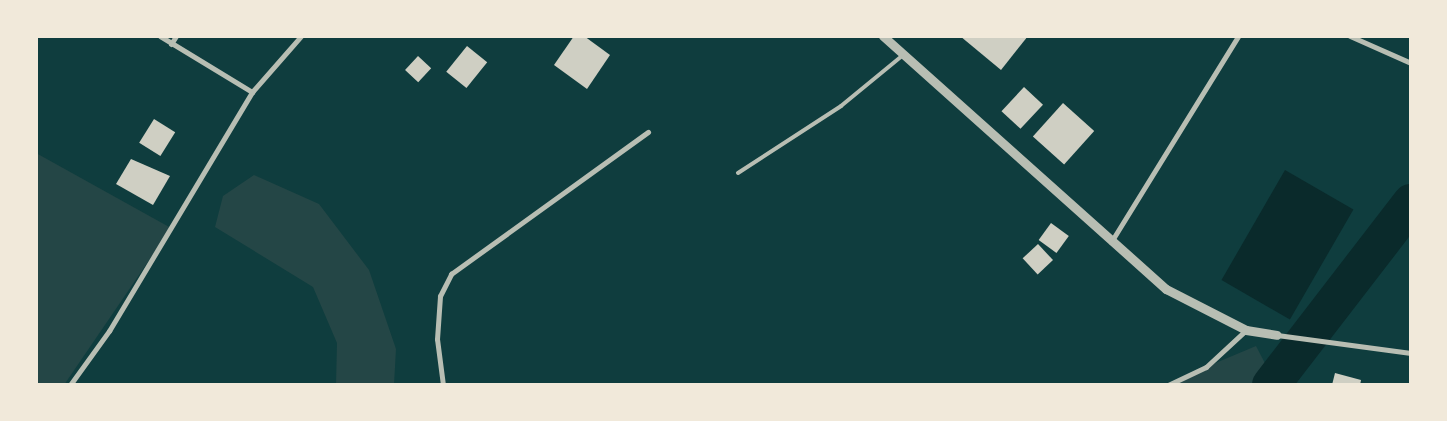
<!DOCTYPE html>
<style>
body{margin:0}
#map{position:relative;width:1447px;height:421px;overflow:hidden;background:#0f3d3e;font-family:Figtree,sans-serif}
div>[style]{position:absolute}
.green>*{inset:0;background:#244646}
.water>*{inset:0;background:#0a2a2b;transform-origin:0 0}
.river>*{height:38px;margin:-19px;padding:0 19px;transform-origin:19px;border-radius:19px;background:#0a2a2b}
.building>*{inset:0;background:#cfcfc3;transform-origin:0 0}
.service>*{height:4px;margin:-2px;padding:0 2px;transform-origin:2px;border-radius:2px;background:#b8beb3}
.minor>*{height:5px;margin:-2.5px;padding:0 2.5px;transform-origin:2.5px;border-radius:2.5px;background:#b8beb3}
.tertiary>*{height:9px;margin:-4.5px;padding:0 4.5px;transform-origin:4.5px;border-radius:4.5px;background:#b8beb3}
span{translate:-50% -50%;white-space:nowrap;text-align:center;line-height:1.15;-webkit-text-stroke:5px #f1e9da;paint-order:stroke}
.frame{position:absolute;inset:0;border:38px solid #f1e9da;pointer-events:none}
</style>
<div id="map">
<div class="green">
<i style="clip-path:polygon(36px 153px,171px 228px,64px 385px,36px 385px)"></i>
<i style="clip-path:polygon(254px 175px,319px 204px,369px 270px,396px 349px,394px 385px,336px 385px,337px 343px,313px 287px,215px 227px,223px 196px)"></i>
<i style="clip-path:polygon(1256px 346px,1268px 369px,1254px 385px,1176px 385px,1206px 367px)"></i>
</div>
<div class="water">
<i style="left:1285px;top:170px;width:79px;height:127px;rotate:30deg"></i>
</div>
<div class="river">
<i style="left:1271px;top:385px;width:230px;rotate:-52.4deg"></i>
</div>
<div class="building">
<i style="clip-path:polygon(574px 36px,584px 36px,610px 55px,587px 89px,554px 65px)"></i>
<i style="clip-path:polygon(960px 36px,1028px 36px,1001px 70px)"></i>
<i style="left:467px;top:46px;width:26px;height:33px;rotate:39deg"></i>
<i style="left:418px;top:56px;width:18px;height:19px;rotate:43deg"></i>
<i style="left:1024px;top:87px;width:26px;height:33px;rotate:43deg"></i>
<i style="left:1063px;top:103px;width:42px;height:45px;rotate:42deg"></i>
<i style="left:154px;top:119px;width:25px;height:28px;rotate:32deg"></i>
<i style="clip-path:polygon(131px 159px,170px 176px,153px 205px,116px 184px)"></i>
<i style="left:1051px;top:223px;width:22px;height:21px;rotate:36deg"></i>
<i style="left:1038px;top:244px;width:22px;height:21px;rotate:47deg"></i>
<i style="clip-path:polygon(1335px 373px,1361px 380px,1360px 385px,1332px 385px)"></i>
</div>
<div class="service">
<i style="left:738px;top:173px;width:123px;rotate:-33deg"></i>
<i style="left:841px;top:106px;width:80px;rotate:-39.4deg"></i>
</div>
<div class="minor">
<i style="left:160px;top:36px;width:108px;rotate:31.3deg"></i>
<i style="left:1350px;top:36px;width:67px;rotate:23.9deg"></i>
<i style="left:171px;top:44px;width:9px;rotate:-58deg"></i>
<i style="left:1111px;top:242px;width:242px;rotate:-58.3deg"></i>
<i style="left:1277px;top:335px;width:135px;rotate:7.7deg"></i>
<i style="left:70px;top:385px;width:67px;rotate:-54.2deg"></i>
<i style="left:109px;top:331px;width:279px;rotate:-59.1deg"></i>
<i style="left:252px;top:92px;width:74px;rotate:-48.8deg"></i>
<i style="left:443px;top:385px;width:46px;rotate:-97.4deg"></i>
<i style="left:437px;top:339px;width:43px;rotate:-86deg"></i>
<i style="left:440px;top:296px;width:25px;rotate:-63deg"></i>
<i style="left:451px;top:274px;width:243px;rotate:-35.8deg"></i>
<i style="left:1168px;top:385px;width:42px;rotate:-25.3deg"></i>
<i style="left:1206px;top:367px;width:54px;rotate:-42.8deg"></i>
</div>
<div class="tertiary">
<i style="left:883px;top:36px;width:380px;rotate:41.8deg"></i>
<i style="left:1166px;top:289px;width:90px;rotate:27.1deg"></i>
<i style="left:1246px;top:330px;width:31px;rotate:9deg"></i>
</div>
<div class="frame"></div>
</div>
